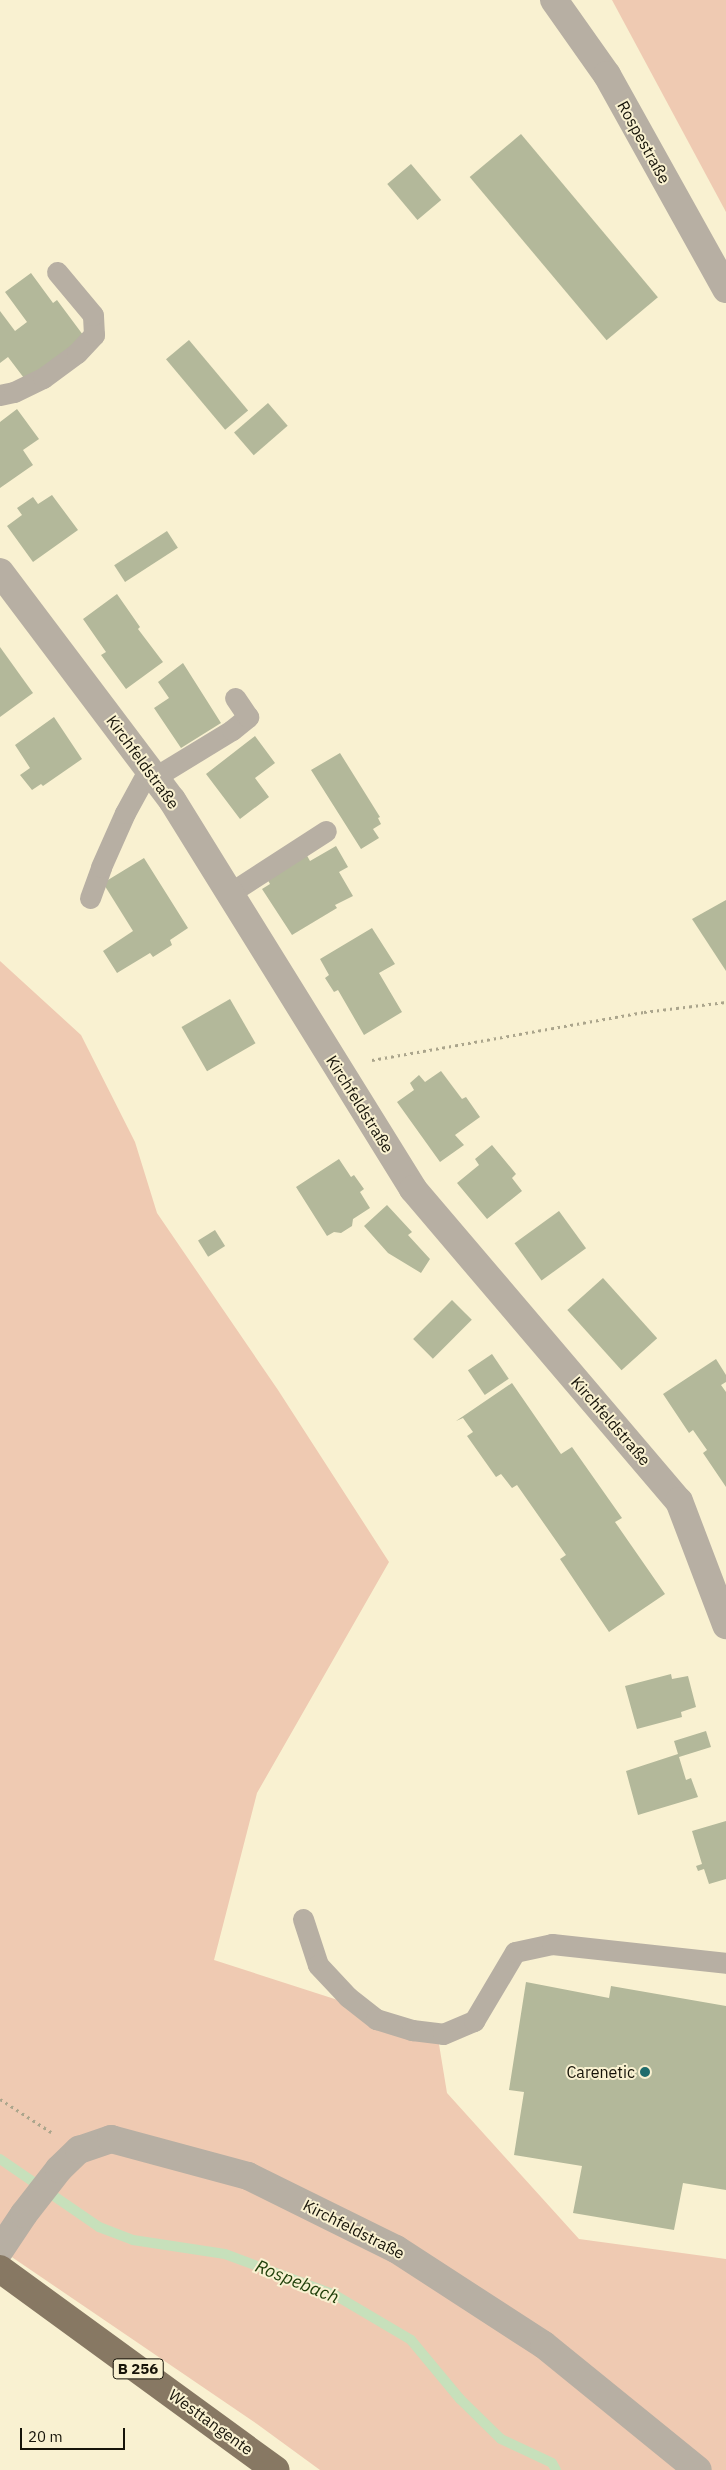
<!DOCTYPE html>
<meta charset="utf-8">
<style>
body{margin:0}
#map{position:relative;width:726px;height:2470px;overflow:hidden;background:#f9f1d1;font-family:"IBM Plex Sans",sans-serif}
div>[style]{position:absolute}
.green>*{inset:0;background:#efcab2}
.stream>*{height:10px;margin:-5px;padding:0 5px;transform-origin:5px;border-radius:5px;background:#c7e0bb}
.building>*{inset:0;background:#b3b89a;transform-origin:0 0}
.path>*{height:3px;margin-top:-1.5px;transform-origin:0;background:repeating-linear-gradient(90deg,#aba58c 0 2.5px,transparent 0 6.5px)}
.service>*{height:21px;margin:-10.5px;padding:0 10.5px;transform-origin:10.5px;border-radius:10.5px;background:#b7afa3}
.minor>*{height:28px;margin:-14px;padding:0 14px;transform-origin:14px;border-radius:14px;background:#b7afa3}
.tertiary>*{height:28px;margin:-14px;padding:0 14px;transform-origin:14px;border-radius:14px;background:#b7afa3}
.primary>*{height:28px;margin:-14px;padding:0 14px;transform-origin:14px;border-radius:14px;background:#877863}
.dots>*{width:14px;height:14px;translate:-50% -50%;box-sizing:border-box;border:2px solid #f9f1d1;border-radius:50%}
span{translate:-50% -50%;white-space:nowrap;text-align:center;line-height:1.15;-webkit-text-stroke:4px #f9f1d1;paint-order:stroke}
.shield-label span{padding:1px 4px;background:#f9f1d1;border:1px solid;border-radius:4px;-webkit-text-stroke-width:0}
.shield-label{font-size:15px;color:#161308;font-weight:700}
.street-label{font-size:16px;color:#161308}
.poi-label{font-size:16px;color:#161308}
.right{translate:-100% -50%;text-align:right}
.water-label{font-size:18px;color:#1f3f09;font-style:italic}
.scale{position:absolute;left:20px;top:2428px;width:105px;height:22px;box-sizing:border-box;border:2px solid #161308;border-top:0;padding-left:6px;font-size:15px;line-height:18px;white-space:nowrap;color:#161308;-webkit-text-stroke:4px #f9f1d1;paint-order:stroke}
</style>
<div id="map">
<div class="green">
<i style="clip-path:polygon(612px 0,726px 0,726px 212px)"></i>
<i style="clip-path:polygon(0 961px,81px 1035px,135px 1142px,157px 1213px,278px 1390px,389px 1562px,257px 1793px,214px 1960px,437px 2032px,447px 2093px,579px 2239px,726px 2259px,726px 2470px,320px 2470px,257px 2424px,0 2249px)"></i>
</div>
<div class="stream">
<i style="left:0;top:2159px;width:120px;rotate:34.5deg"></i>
<i style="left:99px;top:2227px;width:36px;rotate:21deg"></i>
<i style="left:133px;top:2240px;width:93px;rotate:8.7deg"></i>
<i style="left:225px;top:2254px;width:117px;rotate:20.4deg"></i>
<i style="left:335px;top:2295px;width:88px;rotate:30.6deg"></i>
<i style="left:411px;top:2340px;width:77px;rotate:50.3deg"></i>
<i style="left:460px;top:2399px;width:57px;rotate:44.3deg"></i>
<i style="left:501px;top:2439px;width:56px;rotate:25.2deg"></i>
<i style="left:552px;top:2463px;width:8px;rotate:60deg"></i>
</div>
<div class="building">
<i style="left:521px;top:134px;width:213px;height:67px;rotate:50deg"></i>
<i style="left:411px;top:164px;width:47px;height:31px;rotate:50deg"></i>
<i style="clip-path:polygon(31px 273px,53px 303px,57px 300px,86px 339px,27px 382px,8px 357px,0 363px,0 311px,15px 331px,27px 322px,5px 292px)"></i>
<i style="left:189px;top:340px;width:92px;height:30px;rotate:50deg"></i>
<i style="left:268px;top:403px;width:30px;height:45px;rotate:49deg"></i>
<i style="clip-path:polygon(17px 409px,39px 439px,23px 450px,33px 465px,0 488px,0 422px)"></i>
<i style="clip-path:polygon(52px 495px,78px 530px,33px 562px,7px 526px,22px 515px,17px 508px,33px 497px,38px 504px)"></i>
<i style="left:167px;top:531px;width:20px;height:63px;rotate:57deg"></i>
<i style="clip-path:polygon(117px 594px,140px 627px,138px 629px,163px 662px,126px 689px,101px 655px,106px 652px,83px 619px)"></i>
<i style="clip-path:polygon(0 647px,33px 693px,0 717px)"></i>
<i style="clip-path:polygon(183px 663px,221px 723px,181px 748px,154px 708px,169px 698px,158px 682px)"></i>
<i style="clip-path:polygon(54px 717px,82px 759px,43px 786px,41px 784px,32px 790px,20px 775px,30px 768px,15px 745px)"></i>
<i style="clip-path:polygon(255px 736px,275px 763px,255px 778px,269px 797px,240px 819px,206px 774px)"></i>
<i style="clip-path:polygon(340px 753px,380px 817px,378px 818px,381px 824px,373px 829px,379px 838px,361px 849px,311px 770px)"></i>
<i style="clip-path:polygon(336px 846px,348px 867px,339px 872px,353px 896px,335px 905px,337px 908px,292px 935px,262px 889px,270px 884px,265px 875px,305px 852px,310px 861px)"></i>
<i style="clip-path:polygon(144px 858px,188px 928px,170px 940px,172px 945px,153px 957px,150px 953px,117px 973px,103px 951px,133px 931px,103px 883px)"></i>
<i style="clip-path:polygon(726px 900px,726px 971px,692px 919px)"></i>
<i style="clip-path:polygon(372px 928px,395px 964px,379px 973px,402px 1012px,364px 1035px,338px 990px,334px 992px,325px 978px,329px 975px,320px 959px)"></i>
<i style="left:230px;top:999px;width:51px;height:56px;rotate:60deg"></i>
<i style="clip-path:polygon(441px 1071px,462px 1099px,466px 1097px,480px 1117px,455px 1135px,464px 1145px,440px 1162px,397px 1102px,414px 1090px,410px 1083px,419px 1075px,425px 1082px)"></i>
<i style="clip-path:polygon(492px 1145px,516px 1174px,512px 1178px,522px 1191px,487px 1219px,457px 1183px,479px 1165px,475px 1159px)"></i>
<i style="clip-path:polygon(339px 1159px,351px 1177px,354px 1175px,364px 1189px,360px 1192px,370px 1208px,353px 1219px,352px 1226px,341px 1233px,334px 1232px,327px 1236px,296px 1187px)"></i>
<i style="clip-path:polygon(387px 1205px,412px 1232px,408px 1235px,430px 1259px,421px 1273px,388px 1253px,364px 1226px)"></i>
<i style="left:559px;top:1211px;width:46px;height:55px;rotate:54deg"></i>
<i style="left:215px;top:1230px;width:19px;height:20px;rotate:58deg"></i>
<i style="left:603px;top:1278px;width:81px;height:48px;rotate:48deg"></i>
<i style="left:452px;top:1300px;width:28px;height:55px;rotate:45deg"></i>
<i style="left:492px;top:1354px;width:30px;height:29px;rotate:56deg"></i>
<i style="clip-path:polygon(716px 1359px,726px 1375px,726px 1382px,721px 1385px,726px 1392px,726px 1487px,703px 1453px,707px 1450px,693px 1430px,689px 1433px,663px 1394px)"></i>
<i style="clip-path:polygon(512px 1383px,561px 1454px,572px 1447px,622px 1518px,615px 1522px,665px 1594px,609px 1632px,560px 1559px,566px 1555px,517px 1485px,512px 1488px,501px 1474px,496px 1477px,467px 1436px,473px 1432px,463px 1418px,456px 1421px)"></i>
<i style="clip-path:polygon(671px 1674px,672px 1679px,688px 1676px,696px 1707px,681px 1712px,682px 1717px,637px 1729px,625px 1686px)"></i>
<i style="clip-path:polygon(706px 1731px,711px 1747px,679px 1757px,686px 1780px,691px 1778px,698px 1797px,638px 1815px,626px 1771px,678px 1754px,674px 1741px)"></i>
<i style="clip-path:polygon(726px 1821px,726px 1879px,709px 1884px,704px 1869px,698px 1871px,696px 1866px,702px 1864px,692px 1831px)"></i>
<i style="clip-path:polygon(526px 1982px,609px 1998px,611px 1986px,726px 2006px,726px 2190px,683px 2183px,674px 2230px,573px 2213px,582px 2166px,514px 2155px,524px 2092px,509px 2090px)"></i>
</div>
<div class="path">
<i style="left:372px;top:1060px;width:276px;rotate:-10deg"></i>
<i style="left:644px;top:1012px;width:83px;rotate:-7deg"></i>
<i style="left:0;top:2099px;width:61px;rotate:32.9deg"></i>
</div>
<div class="service">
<i style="left:0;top:395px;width:14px;rotate:-12deg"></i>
<i style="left:14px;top:392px;width:32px;rotate:-26deg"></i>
<i style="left:43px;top:378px;width:42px;rotate:-36.3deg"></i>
<i style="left:77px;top:353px;width:25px;rotate:-47deg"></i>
<i style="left:94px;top:335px;width:20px;rotate:-93deg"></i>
<i style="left:93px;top:315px;width:56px;rotate:-129.9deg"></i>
<i style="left:155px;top:777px;width:90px;rotate:-31.4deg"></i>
<i style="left:232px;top:730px;width:21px;rotate:-39deg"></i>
<i style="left:248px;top:717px;width:23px;rotate:-124deg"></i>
<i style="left:230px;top:893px;width:114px;rotate:-32.9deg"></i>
<i style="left:90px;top:898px;width:33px;rotate:-70deg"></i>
<i style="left:101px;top:867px;width:59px;rotate:-66deg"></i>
<i style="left:125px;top:813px;width:50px;rotate:-61.4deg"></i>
<i style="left:303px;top:1919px;width:48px;rotate:71.9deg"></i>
<i style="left:318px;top:1965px;width:44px;rotate:46.8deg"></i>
<i style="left:348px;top:1997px;width:36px;rotate:38deg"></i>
<i style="left:376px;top:2019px;width:38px;rotate:17deg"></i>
<i style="left:412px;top:2030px;width:31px;rotate:7deg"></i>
<i style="left:443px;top:2034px;width:34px;rotate:-23deg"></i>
<i style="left:474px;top:2021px;width:80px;rotate:-59.3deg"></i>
<i style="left:515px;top:1952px;width:38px;rotate:-12deg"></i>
<i style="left:552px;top:1944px;width:175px;rotate:6.2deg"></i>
</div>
<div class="minor">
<i style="left:0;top:572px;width:286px;rotate:53deg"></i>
<i style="left:172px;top:800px;width:458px;rotate:58.2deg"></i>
<i style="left:413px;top:1189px;width:410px;rotate:49.6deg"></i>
<i style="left:679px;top:1501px;width:133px;rotate:69.2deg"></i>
<i style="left:0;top:2250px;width:43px;rotate:-56.3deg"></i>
<i style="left:24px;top:2214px;width:57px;rotate:-52.1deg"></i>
<i style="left:59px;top:2169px;width:28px;rotate:-44deg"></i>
<i style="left:79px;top:2150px;width:34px;rotate:-19deg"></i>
<i style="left:111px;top:2139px;width:142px;rotate:15.1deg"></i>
<i style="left:248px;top:2176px;width:165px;rotate:26.3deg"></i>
<i style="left:396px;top:2249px;width:176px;rotate:33deg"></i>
<i style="left:544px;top:2345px;width:198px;rotate:39.1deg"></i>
</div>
<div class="tertiary">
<i style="left:554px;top:0;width:92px;rotate:54.8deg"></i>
<i style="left:607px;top:75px;width:245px;rotate:60.9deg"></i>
</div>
<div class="primary">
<i style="left:0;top:2269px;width:341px;rotate:36.1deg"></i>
</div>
<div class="dots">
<i style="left:645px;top:2072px;background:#1f6c6c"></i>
</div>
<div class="shield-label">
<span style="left:138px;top:2369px">B 256</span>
</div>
<div class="street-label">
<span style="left:644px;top:142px;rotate:61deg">Rospestraße</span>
<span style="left:143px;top:762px;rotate:54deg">Kirchfeldstraße</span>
<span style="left:360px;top:1104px;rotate:58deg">Kirchfeldstraße</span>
<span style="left:611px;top:1421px;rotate:49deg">Kirchfeldstraße</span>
<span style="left:354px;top:2229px;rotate:27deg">Kirchfeldstraße</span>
<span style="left:211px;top:2422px;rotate:36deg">Westtangente</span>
</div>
<div class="poi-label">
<span class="right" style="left:635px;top:2072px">Carenetic</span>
</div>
<div class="water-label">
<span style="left:297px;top:2282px;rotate:22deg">Rospebach</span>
</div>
<div class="scale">20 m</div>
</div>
